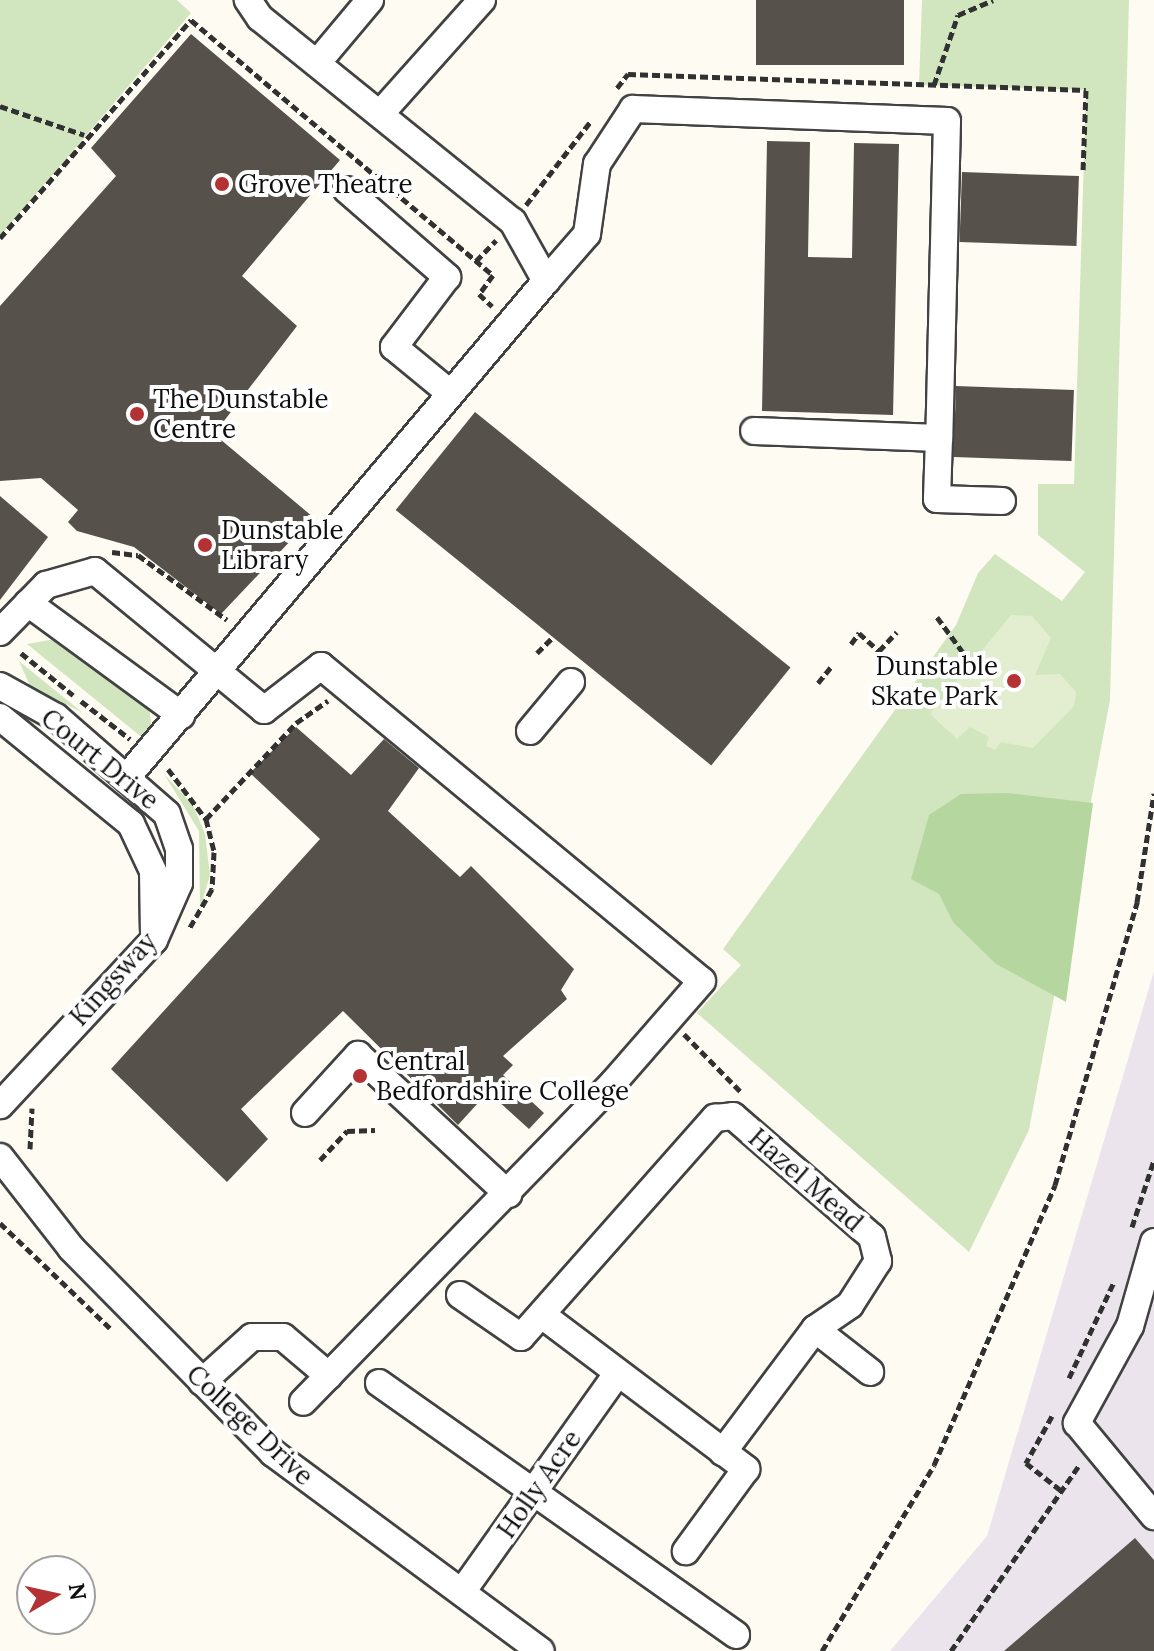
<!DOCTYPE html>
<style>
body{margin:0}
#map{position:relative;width:1154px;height:1651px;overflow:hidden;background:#fefcf2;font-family:Lora,serif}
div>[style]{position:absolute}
.industrial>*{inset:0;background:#ece4ed}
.green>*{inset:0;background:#d1e6be}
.forest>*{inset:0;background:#b5d69f}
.pitch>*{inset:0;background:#e2eecf}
.building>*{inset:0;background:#57514c;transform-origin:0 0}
.path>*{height:5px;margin-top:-2.5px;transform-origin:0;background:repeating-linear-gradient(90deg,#313131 0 8px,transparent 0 12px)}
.roads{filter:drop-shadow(2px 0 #424242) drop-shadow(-2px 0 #424242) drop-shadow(0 2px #424242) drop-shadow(0 -2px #424242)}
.minor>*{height:26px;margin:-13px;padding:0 13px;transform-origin:13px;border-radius:13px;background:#fff}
.dots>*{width:22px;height:22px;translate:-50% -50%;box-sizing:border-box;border:4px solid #fff;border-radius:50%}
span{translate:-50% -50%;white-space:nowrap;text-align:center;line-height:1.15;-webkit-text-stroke:8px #fff;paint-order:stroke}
.poi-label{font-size:26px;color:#0f0f0f}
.left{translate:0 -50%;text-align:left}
.right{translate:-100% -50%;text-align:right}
.street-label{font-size:26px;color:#0f0f0f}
.north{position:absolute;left:16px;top:1555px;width:80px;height:80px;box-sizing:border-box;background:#fff;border:2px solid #9f9f9f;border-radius:50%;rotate:81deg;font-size:22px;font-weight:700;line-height:32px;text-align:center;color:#0f0f0f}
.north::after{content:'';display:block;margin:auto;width:28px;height:36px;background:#b43233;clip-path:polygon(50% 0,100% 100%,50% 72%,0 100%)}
</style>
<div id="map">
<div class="industrial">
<i style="clip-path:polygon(1154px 971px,1154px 1651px,890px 1651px,987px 1536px)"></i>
</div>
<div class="green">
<i style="clip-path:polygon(0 0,177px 0,191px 13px,0 236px)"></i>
<i style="clip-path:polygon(922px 0,1129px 0,1110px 700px,1029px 1130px,969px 1252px,697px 1013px,741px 965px,723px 949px,956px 625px,978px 573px,995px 554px,1062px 601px,1085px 572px,1038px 535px,1038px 484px,1074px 484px,1086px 90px,919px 85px)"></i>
<i style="clip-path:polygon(55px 639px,149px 707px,152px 731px,144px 739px,27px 644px)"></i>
<i style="clip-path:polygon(19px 661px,83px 713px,30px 686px)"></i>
<i style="clip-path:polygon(164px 774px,193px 805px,205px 834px,210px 875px,200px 909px,199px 831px)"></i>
</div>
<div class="forest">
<i style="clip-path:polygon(1007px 793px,1093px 803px,1066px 1002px,996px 964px,953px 922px,939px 894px,911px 879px,929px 815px,961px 794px)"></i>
</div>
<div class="pitch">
<i style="clip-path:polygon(1011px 615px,1032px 616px,1051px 638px,1035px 675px,1060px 674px,1076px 692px,1074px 706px,1033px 748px,1001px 742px,995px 750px,986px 746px,989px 737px,970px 727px,957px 739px,930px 714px)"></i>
</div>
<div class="building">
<i style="left:756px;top:0;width:148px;height:65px"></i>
<i style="clip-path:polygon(191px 34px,340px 160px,242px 276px,297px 326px,214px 434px,313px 517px,221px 614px,134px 547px,77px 531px,68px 522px,78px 510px,41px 478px,0 481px,0 306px,116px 176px,91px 148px)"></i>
<i style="clip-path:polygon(767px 141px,810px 142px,808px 257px,852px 258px,854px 143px,899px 144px,893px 415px,762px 411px)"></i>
<i style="left:962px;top:172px;width:117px;height:70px;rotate:2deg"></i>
<i style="left:956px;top:386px;width:118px;height:71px;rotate:2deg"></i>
<i style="left:475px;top:412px;width:406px;height:126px;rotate:39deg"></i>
<i style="clip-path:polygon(0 496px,48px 537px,0 600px)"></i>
<i style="clip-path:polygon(296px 727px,351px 775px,384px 739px,419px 768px,388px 811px,460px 877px,471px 866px,574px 969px,561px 990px,567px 999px,503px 1056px,513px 1065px,503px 1075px,544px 1113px,529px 1129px,488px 1092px,458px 1125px,343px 1011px,241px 1109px,268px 1139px,227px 1182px,111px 1069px,320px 839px,250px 773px)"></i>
<i style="clip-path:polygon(1135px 1538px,1154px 1560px,1154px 1651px,1004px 1651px)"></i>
</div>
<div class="path">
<i style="left:934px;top:85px;width:74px;rotate:-71.1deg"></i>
<i style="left:958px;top:15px;width:38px;rotate:-23deg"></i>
<i style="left:617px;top:88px;width:18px;rotate:-52deg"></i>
<i style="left:628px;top:74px;width:458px;rotate:2deg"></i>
<i style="left:1086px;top:90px;width:80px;rotate:92.1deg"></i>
<i style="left:0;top:106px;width:89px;rotate:19deg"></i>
<i style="left:526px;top:205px;width:106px;rotate:-52.3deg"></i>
<i style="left:0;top:238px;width:290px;rotate:-48.8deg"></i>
<i style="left:191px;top:20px;width:395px;rotate:40.2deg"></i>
<i style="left:493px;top:275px;width:24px;rotate:126deg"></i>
<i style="left:479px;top:294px;width:18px;rotate:43deg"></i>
<i style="left:476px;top:261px;width:29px;rotate:-46deg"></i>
<i style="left:112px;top:552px;width:26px;rotate:7deg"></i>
<i style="left:138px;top:555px;width:110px;rotate:36.1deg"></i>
<i style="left:937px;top:617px;width:61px;rotate:53.7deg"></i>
<i style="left:851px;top:644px;width:14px;rotate:-54deg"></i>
<i style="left:859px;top:633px;width:27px;rotate:42deg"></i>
<i style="left:879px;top:651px;width:26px;rotate:-47deg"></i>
<i style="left:21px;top:653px;width:67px;rotate:38.9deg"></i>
<i style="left:537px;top:653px;width:20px;rotate:-45deg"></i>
<i style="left:818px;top:683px;width:21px;rotate:-51deg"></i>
<i style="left:81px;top:701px;width:62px;rotate:37.8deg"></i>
<i style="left:168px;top:769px;width:63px;rotate:52.8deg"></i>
<i style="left:206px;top:819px;width:34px;rotate:76deg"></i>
<i style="left:214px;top:852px;width:37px;rotate:93deg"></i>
<i style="left:212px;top:889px;width:46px;rotate:119.9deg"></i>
<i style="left:206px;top:819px;width:132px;rotate:-46.8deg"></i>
<i style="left:296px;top:723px;width:39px;rotate:-35deg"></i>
<i style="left:684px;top:1034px;width:81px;rotate:45.5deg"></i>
<i style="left:30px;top:1149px;width:41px;rotate:-87.2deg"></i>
<i style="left:320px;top:1160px;width:40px;rotate:-47deg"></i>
<i style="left:347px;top:1131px;width:28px;rotate:-2deg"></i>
<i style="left:0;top:1223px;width:152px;rotate:43.7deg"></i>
<i style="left:1132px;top:1227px;width:71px;rotate:-71.8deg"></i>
<i style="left:1069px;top:1378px;width:106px;rotate:-64.9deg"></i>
<i style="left:1052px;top:1416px;width:54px;rotate:119deg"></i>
<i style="left:1026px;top:1463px;width:47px;rotate:38.1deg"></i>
<i style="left:822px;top:1651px;width:217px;rotate:-58.9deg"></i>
<i style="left:934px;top:1465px;width:305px;rotate:-66.6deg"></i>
<i style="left:1055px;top:1185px;width:295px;rotate:-73.8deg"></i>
<i style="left:1137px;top:902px;width:110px;rotate:-81.1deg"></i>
<i style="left:951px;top:1651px;width:227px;rotate:-55.4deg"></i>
</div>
<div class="roads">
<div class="minor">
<i style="left:318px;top:62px;width:81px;rotate:-50deg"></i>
<i style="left:380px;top:114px;width:153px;rotate:-48.2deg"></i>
<i style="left:347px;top:190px;width:133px;rotate:41deg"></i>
<i style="left:447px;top:277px;width:88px;rotate:127.1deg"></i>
<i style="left:394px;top:347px;width:72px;rotate:39.4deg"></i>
<i style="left:546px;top:281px;width:62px;rotate:-48.9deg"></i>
<i style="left:587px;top:234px;width:71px;rotate:-81.9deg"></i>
<i style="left:597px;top:164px;width:66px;rotate:-56.8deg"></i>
<i style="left:633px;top:109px;width:314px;rotate:2.2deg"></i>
<i style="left:947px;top:121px;width:317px;rotate:91.4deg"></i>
<i style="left:939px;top:438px;width:185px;rotate:-177.8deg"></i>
<i style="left:939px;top:438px;width:61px;rotate:91.9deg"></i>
<i style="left:937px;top:499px;width:65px;rotate:1.8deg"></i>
<i style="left:28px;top:603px;width:190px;rotate:36.2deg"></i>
<i style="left:0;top:632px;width:66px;rotate:-45.6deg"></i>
<i style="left:46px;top:585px;width:51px;rotate:-15.9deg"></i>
<i style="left:95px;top:571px;width:219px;rotate:39.4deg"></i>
<i style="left:264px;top:710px;width:72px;rotate:-37.7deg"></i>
<i style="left:321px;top:666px;width:494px;rotate:39.6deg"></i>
<i style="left:702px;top:981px;width:134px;rotate:131.1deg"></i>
<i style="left:614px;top:1082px;width:446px;rotate:134.2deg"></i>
<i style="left:0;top:686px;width:64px;rotate:29deg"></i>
<i style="left:56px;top:717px;width:147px;rotate:41.1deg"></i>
<i style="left:167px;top:814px;width:37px;rotate:71deg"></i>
<i style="left:179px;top:849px;width:34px;rotate:90deg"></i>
<i style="left:179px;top:883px;width:62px;rotate:113.7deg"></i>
<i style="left:154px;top:940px;width:226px;rotate:133deg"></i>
<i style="left:0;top:717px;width:169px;rotate:39.2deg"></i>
<i style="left:131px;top:824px;width:52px;rotate:64.9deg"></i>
<i style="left:153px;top:871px;width:61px;rotate:89.1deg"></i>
<i style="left:530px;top:731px;width:64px;rotate:-50.1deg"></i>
<i style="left:128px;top:776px;width:648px;rotate:-49.82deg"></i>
<i style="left:546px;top:281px;width:68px;rotate:-119.2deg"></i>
<i style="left:513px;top:222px;width:325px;rotate:-141.1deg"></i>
<i style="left:260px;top:18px;width:22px;rotate:-124deg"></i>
<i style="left:305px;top:1113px;width:79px;rotate:-47.6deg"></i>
<i style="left:358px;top:1055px;width:205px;rotate:42.8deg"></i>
<i style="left:0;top:1157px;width:115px;rotate:52deg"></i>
<i style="left:71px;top:1248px;width:288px;rotate:45.4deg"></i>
<i style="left:273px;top:1453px;width:333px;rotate:36.5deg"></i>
<i style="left:1154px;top:1242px;width:87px;rotate:105.9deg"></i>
<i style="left:1130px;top:1326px;width:111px;rotate:118.7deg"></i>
<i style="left:1077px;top:1423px;width:121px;rotate:50.4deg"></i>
<i style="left:460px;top:1295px;width:74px;rotate:34.5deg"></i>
<i style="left:521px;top:1337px;width:293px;rotate:-48.5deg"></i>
<i style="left:715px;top:1118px;width:18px;rotate:-6deg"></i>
<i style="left:733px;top:1116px;width:184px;rotate:41deg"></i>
<i style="left:872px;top:1237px;width:25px;rotate:76deg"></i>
<i style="left:878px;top:1261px;width:52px;rotate:122.5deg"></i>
<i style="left:850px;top:1305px;width:42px;rotate:145.6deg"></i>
<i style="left:815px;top:1329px;width:154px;rotate:126.8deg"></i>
<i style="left:542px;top:1315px;width:256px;rotate:37deg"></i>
<i style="left:746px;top:1469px;width:102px;rotate:126.2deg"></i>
<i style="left:815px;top:1329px;width:70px;rotate:38deg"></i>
<i style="left:202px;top:1382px;width:67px;rotate:-42deg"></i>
<i style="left:252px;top:1337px;width:31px"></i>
<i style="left:283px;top:1337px;width:60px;rotate:40.3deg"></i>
<i style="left:379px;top:1383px;width:437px;rotate:35.2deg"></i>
<i style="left:462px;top:1592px;width:266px;rotate:-54.6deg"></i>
</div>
</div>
<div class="dots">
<i style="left:222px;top:184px;background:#b43233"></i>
<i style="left:137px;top:414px;background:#b43233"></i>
<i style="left:205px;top:545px;background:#b43233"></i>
<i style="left:1014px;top:681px;background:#b43233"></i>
<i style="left:360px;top:1076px;background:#b43233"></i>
</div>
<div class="poi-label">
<span class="left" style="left:238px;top:184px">Grove Theatre</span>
<span class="left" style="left:153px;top:414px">The Dunstable<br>Centre</span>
<span class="left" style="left:221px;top:545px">Dunstable<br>Library</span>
<span class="right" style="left:998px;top:681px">Dunstable<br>Skate Park</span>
<span class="left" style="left:376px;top:1076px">Central<br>Bedfordshire College</span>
</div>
<div class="street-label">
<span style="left:100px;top:759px;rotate:39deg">Court Drive</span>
<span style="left:113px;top:979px;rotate:-48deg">Kingsway</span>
<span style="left:806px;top:1180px;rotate:41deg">Hazel Mead</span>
<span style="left:250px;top:1425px;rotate:43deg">College Drive</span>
<span style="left:539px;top:1484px;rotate:-55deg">Holly Acre</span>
</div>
<div class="north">N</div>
</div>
